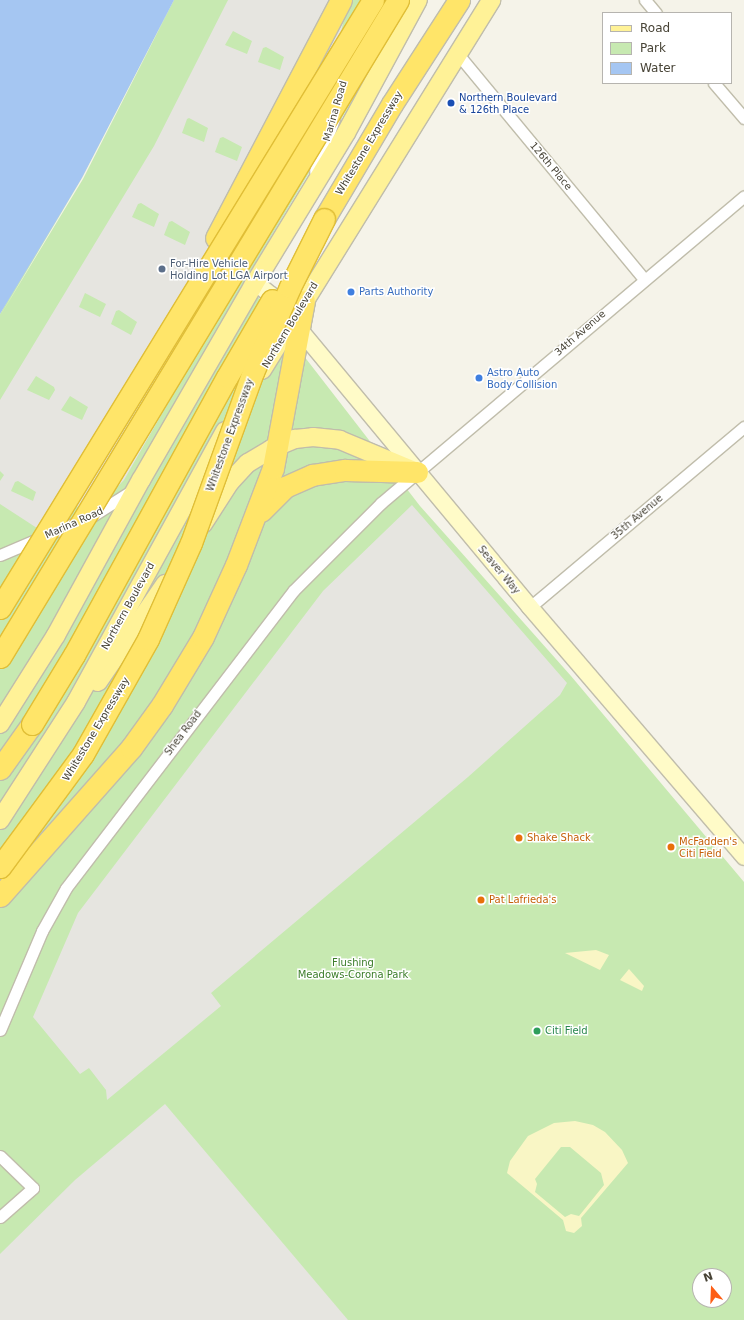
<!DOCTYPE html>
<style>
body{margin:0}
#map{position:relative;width:744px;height:1320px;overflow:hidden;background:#f5f3e9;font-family:"DejaVu Sans",sans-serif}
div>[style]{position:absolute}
.green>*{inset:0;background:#c7e9b1}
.sand>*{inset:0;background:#f9f6c5}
.parking>*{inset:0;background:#e6e5e0}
.water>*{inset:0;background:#a5c6f2}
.pier>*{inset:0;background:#f5f3e9}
.roads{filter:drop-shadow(1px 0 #c0bdab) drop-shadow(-1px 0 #c0bdab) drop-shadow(0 1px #c0bdab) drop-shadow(0 -1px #c0bdab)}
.minor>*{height:11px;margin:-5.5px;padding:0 5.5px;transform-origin:5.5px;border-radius:5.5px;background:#fff}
.secondary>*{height:16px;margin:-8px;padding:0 8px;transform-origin:8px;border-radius:8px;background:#fffbc8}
.primary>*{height:18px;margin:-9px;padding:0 9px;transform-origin:9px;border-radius:9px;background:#fff297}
.motorway>*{height:21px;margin:-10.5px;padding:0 10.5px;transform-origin:10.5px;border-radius:10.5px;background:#ffe569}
.bridges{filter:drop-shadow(1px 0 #e0be37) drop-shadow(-1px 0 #e0be37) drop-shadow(0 1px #e0be37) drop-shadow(0 -1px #e0be37)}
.motorway-bridge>*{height:21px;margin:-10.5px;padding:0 10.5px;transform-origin:10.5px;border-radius:10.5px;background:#ffe569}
.dots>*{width:11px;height:11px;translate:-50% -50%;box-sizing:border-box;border:2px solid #fff;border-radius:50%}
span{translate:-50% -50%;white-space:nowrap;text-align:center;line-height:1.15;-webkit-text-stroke:3px #fff;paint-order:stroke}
.transit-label{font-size:10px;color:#164399}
.left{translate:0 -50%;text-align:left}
.street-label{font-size:10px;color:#484437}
.service-label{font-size:10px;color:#4e5e75}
.shop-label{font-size:10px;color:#366cbe}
.food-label{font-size:10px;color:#c56008}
.park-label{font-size:10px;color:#3a7c28}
.leisure-label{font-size:10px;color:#27864d}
.legend{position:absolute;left:602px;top:12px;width:130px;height:72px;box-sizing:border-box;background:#fff;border:1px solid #b6b4af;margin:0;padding:5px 7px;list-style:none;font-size:12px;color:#484437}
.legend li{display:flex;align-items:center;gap:8px;height:20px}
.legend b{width:20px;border:1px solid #b6b4af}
.north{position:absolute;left:692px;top:1268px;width:40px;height:40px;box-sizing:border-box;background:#fff;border:1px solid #b6b4af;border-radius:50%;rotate:341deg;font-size:11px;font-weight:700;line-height:16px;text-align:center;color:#484437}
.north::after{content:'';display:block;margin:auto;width:14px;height:18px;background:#fd5f17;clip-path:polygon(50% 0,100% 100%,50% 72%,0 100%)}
</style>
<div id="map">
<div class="green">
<i style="clip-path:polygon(evenodd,174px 0,406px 0,384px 33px,355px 96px,245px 280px,420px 506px,571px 676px,744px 882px,744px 1320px,0 1320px,0 314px,174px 0,700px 1276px,724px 1276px,724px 1300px,700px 1300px,700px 1276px)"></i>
</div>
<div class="sand">
<i style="clip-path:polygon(596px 950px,609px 955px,600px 970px,565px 953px)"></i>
<i style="clip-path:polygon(629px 969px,644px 986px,642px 991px,620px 980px)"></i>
<i style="clip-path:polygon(evenodd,575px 1121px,593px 1125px,605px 1132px,622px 1150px,628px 1163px,581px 1218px,582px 1226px,574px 1233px,566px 1231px,563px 1220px,507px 1173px,510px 1161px,528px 1136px,554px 1123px,575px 1121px,561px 1147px,570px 1147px,601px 1173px,604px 1185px,579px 1216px,571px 1214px,565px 1217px,535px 1192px,537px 1184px,535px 1179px,561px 1147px)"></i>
</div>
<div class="parking">
<i style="clip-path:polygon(evenodd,228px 0,348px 0,317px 143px,124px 480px,107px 497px,84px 510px,59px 497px,40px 530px,0 504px,0 481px,4px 475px,0 471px,0 400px,154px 146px,228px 0,233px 31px,252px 41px,247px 54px,225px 45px,233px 31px,228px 0,266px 47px,284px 57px,280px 70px,258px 62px,263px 48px,266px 47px,228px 0,189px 118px,208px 128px,204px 142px,182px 133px,187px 119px,189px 118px,228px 0,223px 137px,242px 147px,237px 161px,215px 152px,220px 138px,223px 137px,228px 0,141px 203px,159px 214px,154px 227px,132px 217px,138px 204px,141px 203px,228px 0,172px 221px,190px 232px,185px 245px,164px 235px,169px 222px,172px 221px,228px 0,85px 293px,106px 304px,100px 317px,79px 307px,85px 293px,228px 0,119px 310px,137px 322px,131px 335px,111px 324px,116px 311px,119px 310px,228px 0,36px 376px,54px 387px,55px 390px,49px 400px,27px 390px,36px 376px,228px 0,70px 396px,88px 407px,82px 420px,61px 410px,70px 396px,228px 0,18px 481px,36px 492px,33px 501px,11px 491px,15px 482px,18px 481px)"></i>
<i style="clip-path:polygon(412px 505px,567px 683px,560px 695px,468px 777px,211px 993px,221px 1006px,107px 1100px,106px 1090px,89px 1068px,80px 1074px,33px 1017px,78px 913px,323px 591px)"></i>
<i style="clip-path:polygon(165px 1104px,348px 1320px,0 1320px,0 1254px,75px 1180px)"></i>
</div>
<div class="water">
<i style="clip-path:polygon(0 0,174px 0,82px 178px,0 314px)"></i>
</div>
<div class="pier">
<i style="clip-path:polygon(174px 0,83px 179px,0 316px,82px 178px)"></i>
</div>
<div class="roads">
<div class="minor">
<i style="left:645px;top:0;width:17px;rotate:50deg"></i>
<i style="left:457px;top:53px;width:293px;rotate:50.4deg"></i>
<i style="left:714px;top:83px;width:46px;rotate:49.4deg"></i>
<i style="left:315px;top:171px;width:55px;rotate:-69.9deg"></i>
<i style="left:0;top:555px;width:100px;rotate:-23deg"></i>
<i style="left:92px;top:516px;width:45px;rotate:-32.3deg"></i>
<i style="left:530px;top:607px;width:280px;rotate:-40.1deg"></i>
<i style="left:0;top:1030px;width:108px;rotate:-67deg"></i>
<i style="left:42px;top:931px;width:49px;rotate:-60.8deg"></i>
<i style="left:66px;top:888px;width:375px;rotate:-52.6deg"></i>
<i style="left:294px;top:590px;width:123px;rotate:-45deg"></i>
<i style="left:381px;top:503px;width:475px;rotate:-40.2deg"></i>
<i style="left:0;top:1156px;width:46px;rotate:44.1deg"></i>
<i style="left:33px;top:1188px;width:44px;rotate:138.7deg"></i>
</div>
<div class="secondary">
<i style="left:253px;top:286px;width:8px;rotate:7deg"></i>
<i style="left:261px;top:287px;width:13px;rotate:39deg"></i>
<i style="left:271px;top:295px;width:405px;rotate:50.3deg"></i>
<i style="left:530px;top:607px;width:329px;rotate:49.4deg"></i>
</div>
<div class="primary">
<i style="left:262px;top:370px;width:435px;rotate:-58.2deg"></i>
<i style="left:203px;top:524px;width:50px;rotate:-57.3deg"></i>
<i style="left:230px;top:482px;width:26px;rotate:-47deg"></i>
<i style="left:248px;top:463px;width:27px;rotate:-31deg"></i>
<i style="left:271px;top:449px;width:26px;rotate:-23deg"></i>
<i style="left:295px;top:439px;width:18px;rotate:-6deg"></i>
<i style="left:313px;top:437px;width:27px;rotate:6deg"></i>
<i style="left:340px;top:440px;width:80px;rotate:22.7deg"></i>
<i style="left:98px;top:682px;width:119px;rotate:-55.6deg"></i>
<i style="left:0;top:724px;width:105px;rotate:-57.8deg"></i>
<i style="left:56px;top:635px;width:177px;rotate:-61.3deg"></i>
<i style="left:141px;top:480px;width:224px;rotate:-60deg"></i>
<i style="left:253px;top:286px;width:179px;rotate:-58.7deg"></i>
<i style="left:346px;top:133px;width:151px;rotate:-61.6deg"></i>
<i style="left:0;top:820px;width:140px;rotate:-57.2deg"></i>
<i style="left:76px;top:702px;width:309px;rotate:-61.2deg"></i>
</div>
<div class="motorway">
<i style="left:324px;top:219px;width:134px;rotate:-59.4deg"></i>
<i style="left:392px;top:104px;width:124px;rotate:-57.2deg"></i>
<i style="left:216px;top:238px;width:269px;rotate:-62.3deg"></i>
<i style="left:261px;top:511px;width:34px;rotate:-45deg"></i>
<i style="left:285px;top:487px;width:30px;rotate:-24deg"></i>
<i style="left:312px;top:475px;width:33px;rotate:-9deg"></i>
<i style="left:345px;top:470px;width:72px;rotate:1.6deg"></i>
<i style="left:0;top:769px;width:55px;rotate:-54.6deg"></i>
<i style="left:0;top:896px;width:198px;rotate:-48.5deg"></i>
<i style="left:131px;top:748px;width:53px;rotate:-54.2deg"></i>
<i style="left:162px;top:705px;width:79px;rotate:-58.9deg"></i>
<i style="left:203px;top:637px;width:79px;rotate:-65.4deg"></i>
<i style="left:236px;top:565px;width:104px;rotate:-69.1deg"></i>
<i style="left:273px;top:468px;width:170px;rotate:-79.5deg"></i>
</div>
</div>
<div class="bridges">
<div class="motorway-bridge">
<i style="left:0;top:608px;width:713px;rotate:-58.47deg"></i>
<i style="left:0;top:657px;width:768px;rotate:-58.79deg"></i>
<i style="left:32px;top:724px;width:81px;rotate:-58.7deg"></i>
<i style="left:74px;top:655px;width:317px;rotate:-61.2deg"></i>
<i style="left:227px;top:377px;width:89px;rotate:-59.7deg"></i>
<i style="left:0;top:867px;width:140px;rotate:-53.7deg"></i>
<i style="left:83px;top:754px;width:132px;rotate:-60.5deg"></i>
<i style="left:148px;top:639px;width:105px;rotate:-65.9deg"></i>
<i style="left:191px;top:543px;width:182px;rotate:-70.1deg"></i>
<i style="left:253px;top:372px;width:93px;rotate:-66.5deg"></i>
<i style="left:290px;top:287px;width:76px;rotate:-63.4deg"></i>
</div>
</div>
<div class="dots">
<i style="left:451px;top:103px;background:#1a4fb4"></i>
<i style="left:162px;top:269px;background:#5c6f8a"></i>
<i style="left:351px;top:292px;background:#3f7fe0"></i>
<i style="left:479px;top:378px;background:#3f7fe0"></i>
<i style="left:519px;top:838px;background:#e8710a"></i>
<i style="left:671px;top:847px;background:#e8710a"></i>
<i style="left:481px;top:900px;background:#e8710a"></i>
<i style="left:537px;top:1031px;background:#2e9e5b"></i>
</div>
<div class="transit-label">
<span class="left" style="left:459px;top:103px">Northern Boulevard<br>&amp; 126th Place</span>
</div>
<div class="street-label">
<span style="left:335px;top:111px;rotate:-74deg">Marina Road</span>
<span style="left:369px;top:143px;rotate:-59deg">Whitestone Expressway</span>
<span style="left:551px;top:166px;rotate:50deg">126th Place</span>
<span style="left:290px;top:325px;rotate:-59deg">Northern Boulevard</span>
<span style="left:580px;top:333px;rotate:-41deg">34th Avenue</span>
<span style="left:230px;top:435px;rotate:-70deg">Whitestone Expressway</span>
<span style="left:637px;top:517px;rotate:-40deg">35th Avenue</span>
<span style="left:74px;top:523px;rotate:-24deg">Marina Road</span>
<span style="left:499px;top:570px;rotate:50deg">Seaver Way</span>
<span style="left:128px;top:606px;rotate:-61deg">Northern Boulevard</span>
<span style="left:96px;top:729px;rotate:-59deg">Whitestone Expressway</span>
<span style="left:183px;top:733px;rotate:-53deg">Shea Road</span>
</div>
<div class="service-label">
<span class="left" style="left:170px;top:269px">For-Hire Vehicle<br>Holding Lot LGA Airport</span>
</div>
<div class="shop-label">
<span class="left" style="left:359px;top:292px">Parts Authority</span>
<span class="left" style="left:487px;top:378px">Astro Auto<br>Body Collision</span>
</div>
<div class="food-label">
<span class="left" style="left:527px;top:838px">Shake Shack</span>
<span class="left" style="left:679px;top:847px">McFadden's<br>Citi Field</span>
<span class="left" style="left:489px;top:900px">Pat Lafrieda's</span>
</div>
<div class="park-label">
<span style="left:353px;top:968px">Flushing<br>Meadows-Corona Park</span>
</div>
<div class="leisure-label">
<span class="left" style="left:545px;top:1031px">Citi Field</span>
</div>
<ul class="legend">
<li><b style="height:5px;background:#fff297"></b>Road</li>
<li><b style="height:11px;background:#c7e9b1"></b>Park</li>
<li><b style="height:11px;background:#a5c6f2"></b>Water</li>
</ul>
<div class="north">N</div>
</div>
